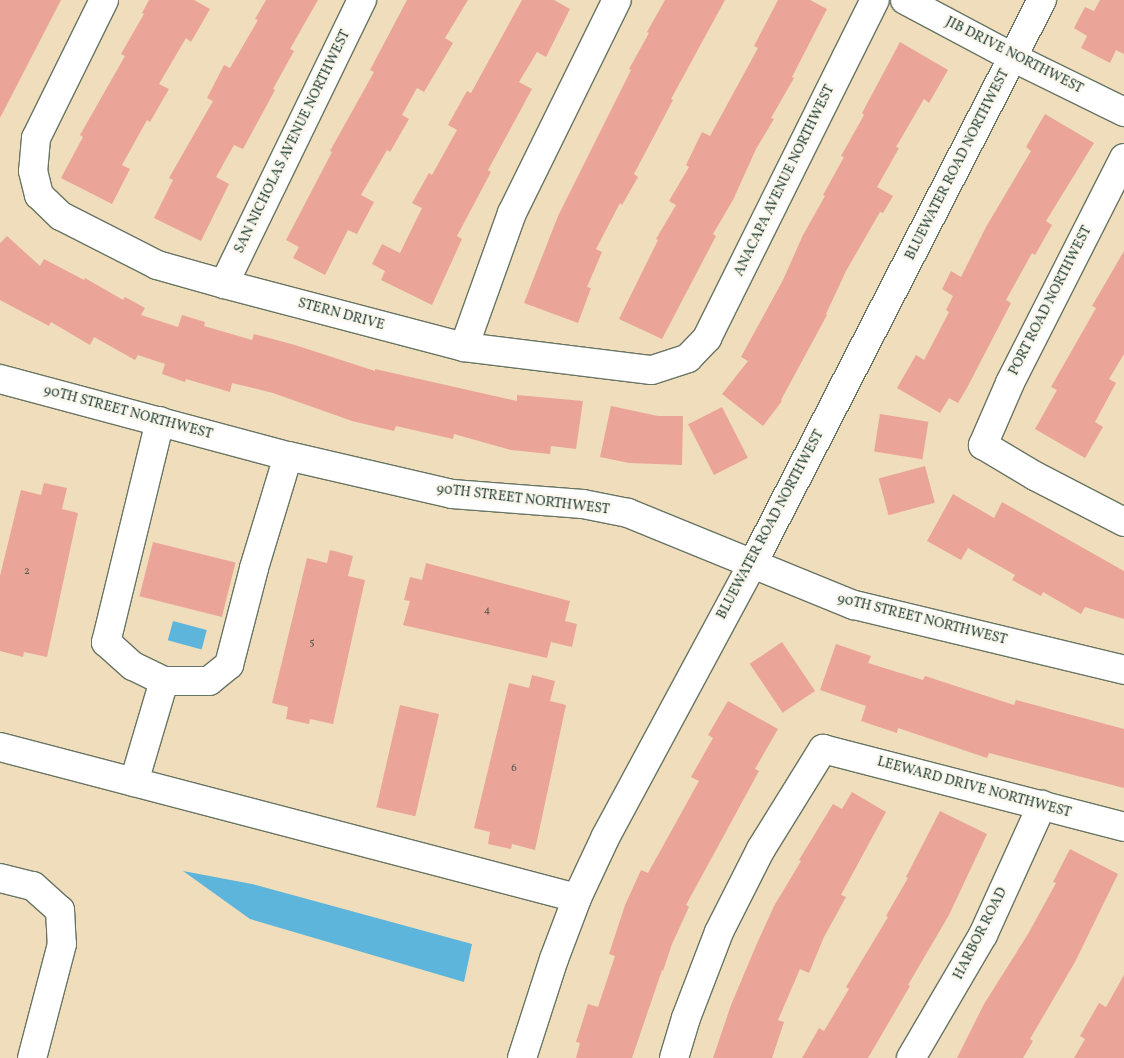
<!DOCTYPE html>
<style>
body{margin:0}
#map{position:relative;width:1124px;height:1058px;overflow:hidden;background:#efddbb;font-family:Vollkorn,serif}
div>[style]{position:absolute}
.water>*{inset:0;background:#5eb5db;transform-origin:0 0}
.building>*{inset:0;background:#eaa598;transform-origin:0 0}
.roads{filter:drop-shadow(1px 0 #687563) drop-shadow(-1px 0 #687563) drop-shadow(0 1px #687563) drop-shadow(0 -1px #687563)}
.minor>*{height:28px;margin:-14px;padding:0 14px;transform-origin:14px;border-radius:14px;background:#fff}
span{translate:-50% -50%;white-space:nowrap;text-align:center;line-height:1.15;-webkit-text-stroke:4.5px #fbf7ec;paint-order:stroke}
.number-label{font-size:11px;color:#52574d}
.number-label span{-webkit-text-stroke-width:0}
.street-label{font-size:14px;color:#1f3d34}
</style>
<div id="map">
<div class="water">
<i style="left:173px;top:621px;width:35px;height:20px;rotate:15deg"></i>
<i style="clip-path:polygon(183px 871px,252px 884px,472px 944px,464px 982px,250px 919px)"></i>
</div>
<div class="building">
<i style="clip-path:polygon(0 0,61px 0,0 118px)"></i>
<i style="clip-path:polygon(149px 0,194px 0,210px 9px,191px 42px,186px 38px,159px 84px,169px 89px,150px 122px,147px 120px,122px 165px,130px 169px,112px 204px,61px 178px,83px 137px,80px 135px,125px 56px,121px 54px,144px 14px,142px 13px)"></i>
<i style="clip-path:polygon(266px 0,318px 0,290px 49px,294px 51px,273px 89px,275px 90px,243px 149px,234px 145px,216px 177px,229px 184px,201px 241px,154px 218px,173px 180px,169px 178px,213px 101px,207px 98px,224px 65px,230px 68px,258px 20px,255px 19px)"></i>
<i style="clip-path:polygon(407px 0,468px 0,445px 38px,453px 43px,424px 92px,417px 88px,402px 115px,409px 119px,390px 152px,387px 150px,361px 195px,374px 202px,357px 234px,348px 230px,325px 275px,293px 258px,299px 247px,286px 240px,332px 152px,330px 151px,374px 72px,370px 70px)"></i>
<i style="clip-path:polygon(522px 0,554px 0,570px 9px,546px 57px,537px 52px,519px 82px,532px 89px,488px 170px,491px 172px,457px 236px,462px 239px,432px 305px,381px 280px,385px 271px,372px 264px,382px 244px,400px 253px,422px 208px,412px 203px,429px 173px,432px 175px,457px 130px,448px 125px,467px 91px,471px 93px)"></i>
<i style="clip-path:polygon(665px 0,725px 0,671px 99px,673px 100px,634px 174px,638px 177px,622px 205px,620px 203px,596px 249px,602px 252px,587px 287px,591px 288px,578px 323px,524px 303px,558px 216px,631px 70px,629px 69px,649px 33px,647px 32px)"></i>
<i style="clip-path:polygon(778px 0,810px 0,827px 9px,792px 77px,794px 78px,771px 118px,774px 119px,756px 149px,733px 200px,713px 234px,716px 236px,662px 339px,619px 319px,658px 240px,656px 239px,676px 205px,669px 201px,689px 167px,686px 165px,702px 132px,710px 136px,758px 48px,754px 46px)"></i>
<i style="clip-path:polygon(1100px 0,1124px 0,1124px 54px,1116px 50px,1110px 63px,1081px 48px,1087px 36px,1074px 28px,1085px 7px,1094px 11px)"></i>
<i style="clip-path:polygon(900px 42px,948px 70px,929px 103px,924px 99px,896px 147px,899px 148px,877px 187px,893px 196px,883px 213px,880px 212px,846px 271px,826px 314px,827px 315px,781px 400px,782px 401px,763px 426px,722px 394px,748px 361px,741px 357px,783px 280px,803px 235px,825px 196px,823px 195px,844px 157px,841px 156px,864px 115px,862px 113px)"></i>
<i style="clip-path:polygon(1045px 114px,1094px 143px,1046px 221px,1052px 225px,1035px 255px,1032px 253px,1006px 300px,1011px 303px,968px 386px,958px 403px,949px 398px,940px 413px,897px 388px,916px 355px,924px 360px,949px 312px,946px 310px,953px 296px,942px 289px,951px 271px,961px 277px,986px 227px,1031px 151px,1026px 147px)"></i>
<i style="clip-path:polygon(7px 236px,40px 266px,44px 259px,84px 280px,85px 278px,123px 300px,125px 297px,145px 308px,141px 315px,178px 327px,182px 315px,205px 322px,204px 326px,252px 340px,254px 334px,295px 345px,375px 371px,375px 369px,517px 401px,517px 395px,583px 401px,576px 449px,551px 446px,550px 454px,511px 450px,454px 434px,453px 439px,396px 426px,394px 431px,352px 421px,273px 393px,232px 383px,230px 392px,186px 379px,185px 382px,162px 374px,165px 364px,138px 355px,135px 360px,94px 337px,90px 345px,51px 322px,49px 326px,0 300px,0 243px)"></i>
<i style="clip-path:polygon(1124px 251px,1124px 354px,1109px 379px,1116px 383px,1095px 422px,1103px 427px,1085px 458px,1035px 429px,1057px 390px,1051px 387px,1096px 308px,1092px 306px)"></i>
<i style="clip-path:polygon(611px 406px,658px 416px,683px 416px,682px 465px,629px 463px,600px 457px)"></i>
<i style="left:722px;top:407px;width:57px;height:38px;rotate:63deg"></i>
<i style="left:880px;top:414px;width:49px;height:38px;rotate:9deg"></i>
<i style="left:925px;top:466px;width:38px;height:48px;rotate:75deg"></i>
<i style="clip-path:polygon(44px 483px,67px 488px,62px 509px,78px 513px,47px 657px,24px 652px,23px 657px,0 651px,0 576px,21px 490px,41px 495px)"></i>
<i style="clip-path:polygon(953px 494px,994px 518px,1002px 502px,1124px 571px,1124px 619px,1085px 607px,1081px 614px,1043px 592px,1041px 596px,1012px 580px,1015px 575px,968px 548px,961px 560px,927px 541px)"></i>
<i style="left:153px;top:542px;width:85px;height:56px;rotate:14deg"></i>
<i style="clip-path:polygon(330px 550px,353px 556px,348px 576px,365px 580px,333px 724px,310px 719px,309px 724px,286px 719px,288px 707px,272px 703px,307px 558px,327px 563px)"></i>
<i style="clip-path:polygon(426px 563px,570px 601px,565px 621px,577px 624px,572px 647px,551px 642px,547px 658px,403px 625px,410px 601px,404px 600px,410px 577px,422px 580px)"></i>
<i style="left:782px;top:642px;width:59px;height:39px;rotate:56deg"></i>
<i style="clip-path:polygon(836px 644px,871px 656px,868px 663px,923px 680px,925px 676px,1014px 705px,1016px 700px,1124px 729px,1124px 788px,989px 753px,987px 758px,898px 728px,897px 733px,861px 721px,866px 706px,820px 690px)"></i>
<i style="clip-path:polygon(532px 675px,555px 681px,550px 701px,566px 705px,535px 850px,512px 844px,511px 849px,488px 844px,490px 832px,474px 828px,509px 683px,529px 688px)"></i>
<i style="clip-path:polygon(728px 701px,778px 729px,755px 769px,759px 771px,686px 905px,689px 907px,672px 944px,663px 971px,662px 970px,632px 1058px,576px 1058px,580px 1043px,576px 1042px,588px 1004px,598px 1007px,615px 956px,609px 954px,625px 905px,641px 870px,648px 873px,699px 781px,691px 777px,713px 738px,708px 735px)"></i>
<i style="left:400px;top:705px;width:40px;height:105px;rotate:13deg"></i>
<i style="clip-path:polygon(852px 792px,886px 812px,841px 895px,846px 897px,824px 937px,809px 973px,800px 969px,778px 1020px,784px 1022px,772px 1058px,713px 1058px,731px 1005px,755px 948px,774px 906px,801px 861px,799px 860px,833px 804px,842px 809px)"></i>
<i style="clip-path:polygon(940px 811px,987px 834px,949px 915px,908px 985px,910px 986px,868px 1058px,802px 1058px,819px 1028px,824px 1031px,849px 989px,846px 987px,888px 917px,886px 916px,908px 878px,906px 877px)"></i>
<i style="clip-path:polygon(1070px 849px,1118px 874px,1075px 962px,1030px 1039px,1033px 1041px,1023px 1058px,957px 1058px,984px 1004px,1028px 934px,1056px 883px,1053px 882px)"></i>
<i style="clip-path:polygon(1124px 975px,1124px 1058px,1074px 1058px,1085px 1039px,1080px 1036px,1099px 1003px,1106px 1007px)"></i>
</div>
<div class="roads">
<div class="minor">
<i style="left:104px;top:0;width:154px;rotate:116.2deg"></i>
<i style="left:36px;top:138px;width:33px;rotate:95deg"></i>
<i style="left:33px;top:171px;width:25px;rotate:76deg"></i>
<i style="left:39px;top:195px;width:30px;rotate:44deg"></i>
<i style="left:61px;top:216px;width:108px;rotate:27deg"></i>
<i style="left:157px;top:265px;width:70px;rotate:15.8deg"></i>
<i style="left:224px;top:284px;width:248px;rotate:14.7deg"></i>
<i style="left:464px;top:347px;width:189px;rotate:7deg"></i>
<i style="left:652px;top:370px;width:38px;rotate:-18deg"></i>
<i style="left:688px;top:358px;width:28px;rotate:-46deg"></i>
<i style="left:707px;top:338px;width:377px;rotate:-63.6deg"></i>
<i style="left:905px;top:0;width:123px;rotate:28deg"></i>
<i style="left:1014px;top:58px;width:123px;rotate:26.1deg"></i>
<i style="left:1124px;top:158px;width:252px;rotate:116.9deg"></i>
<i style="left:1010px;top:383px;width:68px;rotate:113.5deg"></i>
<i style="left:983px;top:445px;width:61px;rotate:30.8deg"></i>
<i style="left:1035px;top:476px;width:100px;rotate:27.3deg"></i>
<i style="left:224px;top:284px;width:316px;rotate:-64.1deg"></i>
<i style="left:464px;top:347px;width:142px;rotate:-70.3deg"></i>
<i style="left:512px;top:213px;width:237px;rotate:-63.8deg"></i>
<i style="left:0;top:379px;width:298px;rotate:15deg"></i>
<i style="left:288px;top:456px;width:168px;rotate:13deg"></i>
<i style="left:452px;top:494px;width:131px;rotate:4.4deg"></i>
<i style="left:583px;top:504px;width:46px;rotate:11.3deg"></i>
<i style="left:628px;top:513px;width:244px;rotate:22.2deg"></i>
<i style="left:854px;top:605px;width:278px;rotate:13.5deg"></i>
<i style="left:160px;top:421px;width:228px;rotate:103.7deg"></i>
<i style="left:106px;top:642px;width:36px;rotate:42deg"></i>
<i style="left:133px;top:666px;width:34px;rotate:26deg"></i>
<i style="left:164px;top:681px;width:45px"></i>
<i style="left:209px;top:681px;width:26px;rotate:-39deg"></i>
<i style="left:229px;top:665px;width:100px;rotate:-75.5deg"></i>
<i style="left:254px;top:568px;width:117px;rotate:-73.1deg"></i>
<i style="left:0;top:747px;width:596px;rotate:14.67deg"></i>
<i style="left:134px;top:782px;width:105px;rotate:-73.5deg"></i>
<i style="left:0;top:878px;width:34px;rotate:14deg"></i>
<i style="left:33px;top:886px;width:36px;rotate:42deg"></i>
<i style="left:60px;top:910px;width:34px;rotate:87deg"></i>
<i style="left:62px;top:944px;width:118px;rotate:104.7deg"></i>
<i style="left:522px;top:1058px;width:104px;rotate:-72.1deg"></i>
<i style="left:554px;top:959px;width:65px;rotate:-69.3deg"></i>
<i style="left:577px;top:898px;width:68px;rotate:-64.9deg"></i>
<i style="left:606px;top:836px;width:308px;rotate:-61.7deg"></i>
<i style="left:752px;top:565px;width:635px;rotate:-62.83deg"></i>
<i style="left:674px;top:1058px;width:42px;rotate:-73.3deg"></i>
<i style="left:686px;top:1018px;width:92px;rotate:-69deg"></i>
<i style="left:719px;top:932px;width:93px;rotate:-63.2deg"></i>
<i style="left:761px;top:849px;width:118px;rotate:-58.2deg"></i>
<i style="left:823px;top:749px;width:311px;rotate:14.5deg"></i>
<i style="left:911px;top:1058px;width:143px;rotate:-59.7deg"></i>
<i style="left:983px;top:935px;width:143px;rotate:-65.6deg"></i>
</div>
</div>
<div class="number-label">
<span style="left:27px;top:572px">2</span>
<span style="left:487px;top:611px">4</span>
<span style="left:312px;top:643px">5</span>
<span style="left:514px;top:769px">6</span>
</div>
<div class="street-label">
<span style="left:1014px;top:56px;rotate:27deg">JIB DRIVE NORTHWEST</span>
<span style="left:293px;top:142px;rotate:-64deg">SAN NICHOLAS AVENUE NORTHWEST</span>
<span style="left:958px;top:165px;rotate:-63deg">BLUEWATER ROAD NORTHWEST</span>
<span style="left:785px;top:181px;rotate:-64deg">ANACAPA AVENUE NORTHWEST</span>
<span style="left:1051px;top:301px;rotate:-63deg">PORT ROAD NORTHWEST</span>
<span style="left:341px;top:315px;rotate:15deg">STERN DRIVE</span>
<span style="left:128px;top:413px;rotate:15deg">90TH STREET NORTHWEST</span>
<span style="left:523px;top:500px;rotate:7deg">90TH STREET NORTHWEST</span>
<span style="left:771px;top:525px;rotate:-62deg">BLUEWATER ROAD NORTHWEST</span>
<span style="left:922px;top:620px;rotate:14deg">90TH STREET NORTHWEST</span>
<span style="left:974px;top:788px;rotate:15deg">LEEWARD DRIVE NORTHWEST</span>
<span style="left:981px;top:934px;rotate:-63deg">HARBOR ROAD</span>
</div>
</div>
